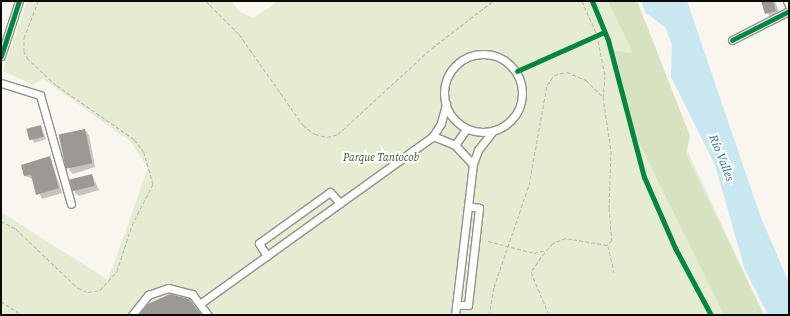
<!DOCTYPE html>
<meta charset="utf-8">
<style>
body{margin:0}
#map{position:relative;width:790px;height:316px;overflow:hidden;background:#f9f6ef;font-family:"Source Serif 4",serif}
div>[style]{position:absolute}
.green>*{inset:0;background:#e5ecd1}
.forest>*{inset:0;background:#d7e3c0}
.water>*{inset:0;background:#c9e7f0}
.shadow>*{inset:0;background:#0003}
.building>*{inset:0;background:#9c9995;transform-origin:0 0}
.path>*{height:1px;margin-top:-0.5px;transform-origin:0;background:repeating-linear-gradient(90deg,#b7b6b5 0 4px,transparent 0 6px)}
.roads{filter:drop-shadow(1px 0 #92918e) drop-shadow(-1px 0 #92918e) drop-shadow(0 1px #92918e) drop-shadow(0 -1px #92918e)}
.minor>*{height:7px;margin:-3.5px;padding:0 3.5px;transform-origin:3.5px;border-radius:3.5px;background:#fefefd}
.minor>.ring{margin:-3.5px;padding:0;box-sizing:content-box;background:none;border:7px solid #fefefd;border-radius:50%}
.cycleway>*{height:5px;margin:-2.5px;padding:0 2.5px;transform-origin:2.5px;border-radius:2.5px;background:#00873e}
span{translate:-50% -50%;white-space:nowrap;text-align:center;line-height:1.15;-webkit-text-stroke:4px #fff;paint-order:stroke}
.park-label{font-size:11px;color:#355c22;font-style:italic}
.water-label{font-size:12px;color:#206e91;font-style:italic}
.frame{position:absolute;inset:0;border:2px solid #0b0b0b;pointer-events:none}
</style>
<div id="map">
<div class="green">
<i style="clip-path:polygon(27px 1px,231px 1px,239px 11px,253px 18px,279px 1px,637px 1px,690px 136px,687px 150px,764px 315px,4px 315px,1px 313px,1px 212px,108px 280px,148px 168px,130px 141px,43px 79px,33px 85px,3px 71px)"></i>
</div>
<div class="forest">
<i style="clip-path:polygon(608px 1px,637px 1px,690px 136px,686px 154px,764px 315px,724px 315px,637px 138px,615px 51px,633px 53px)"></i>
</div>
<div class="water">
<i style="clip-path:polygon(641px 1px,687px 1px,760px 215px,789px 283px,789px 315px,768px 315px,745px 270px,715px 165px,671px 77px,672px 45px,665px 27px,646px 13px)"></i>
</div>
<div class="shadow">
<i style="clip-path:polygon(762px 1px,775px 1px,780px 15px,770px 18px)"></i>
<i style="clip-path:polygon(40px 126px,46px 139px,34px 143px,28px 129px)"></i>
<i style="clip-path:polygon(85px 130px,89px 135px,95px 167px,73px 174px,69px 170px)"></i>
<i style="clip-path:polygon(50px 157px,62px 193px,42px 199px,33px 179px,25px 176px)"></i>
<i style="clip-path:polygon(92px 175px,99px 190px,79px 196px,74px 192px)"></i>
</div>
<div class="building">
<i style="clip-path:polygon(761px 1px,773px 1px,776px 11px,765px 14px)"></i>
<i style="left:41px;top:125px;width:12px;height:15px;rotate:76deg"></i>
<i style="left:85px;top:129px;width:35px;height:27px;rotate:78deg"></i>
<i style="clip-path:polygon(50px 156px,59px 188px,36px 195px,31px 175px,24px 176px,21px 165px)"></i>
<i style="left:92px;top:174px;width:12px;height:23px;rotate:76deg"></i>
<i style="clip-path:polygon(170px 294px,189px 299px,202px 315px,139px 315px,148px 304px)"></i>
</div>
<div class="path">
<i style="left:206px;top:1px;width:47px;rotate:45deg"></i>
<i style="left:239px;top:34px;width:111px;rotate:54.9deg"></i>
<i style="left:303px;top:125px;width:15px;rotate:37deg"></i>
<i style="left:315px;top:134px;width:12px;rotate:14deg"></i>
<i style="left:327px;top:137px;width:11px;rotate:-15deg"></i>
<i style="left:338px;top:134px;width:127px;rotate:-42.5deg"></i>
<i style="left:432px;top:48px;width:77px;rotate:-37.6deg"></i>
<i style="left:582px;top:1px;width:37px;rotate:66deg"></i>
<i style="left:597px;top:35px;width:42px;rotate:79deg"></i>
<i style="left:605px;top:76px;width:21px;rotate:95deg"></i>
<i style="left:1px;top:221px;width:17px;rotate:28deg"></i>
<i style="left:16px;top:229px;width:86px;rotate:43.6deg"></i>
<i style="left:78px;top:288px;width:11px;rotate:22deg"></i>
<i style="left:88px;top:292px;width:12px;rotate:-9deg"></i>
<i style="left:100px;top:290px;width:25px;rotate:-48deg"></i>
<i style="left:117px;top:271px;width:48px;rotate:-71.9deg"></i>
<i style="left:132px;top:225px;width:46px;rotate:-62.9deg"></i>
<i style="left:153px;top:184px;width:33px;rotate:-106deg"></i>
<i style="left:144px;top:152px;width:16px;rotate:-128deg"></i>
<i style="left:134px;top:139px;width:95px;rotate:-145.3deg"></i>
<i style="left:56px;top:85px;width:38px;rotate:-137deg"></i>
<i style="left:28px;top:59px;width:8px;rotate:-120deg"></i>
<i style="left:24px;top:52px;width:14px;rotate:-90deg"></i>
<i style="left:24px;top:38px;width:40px;rotate:-69deg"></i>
<i style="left:488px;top:241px;width:48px;rotate:14.6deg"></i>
<i style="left:534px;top:253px;width:13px;rotate:-13deg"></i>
<i style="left:608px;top:246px;width:27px;rotate:77deg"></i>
<i style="left:1px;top:301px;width:25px;rotate:34deg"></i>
<i style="left:489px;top:315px;width:28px;rotate:-80deg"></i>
<i style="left:494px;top:287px;width:108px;rotate:-71.1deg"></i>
<i style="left:529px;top:185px;width:102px;rotate:-79.8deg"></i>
<i style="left:547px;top:85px;width:12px;rotate:-55deg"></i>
<i style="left:554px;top:75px;width:13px;rotate:-13deg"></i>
<i style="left:567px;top:72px;width:21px;rotate:23deg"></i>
<i style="left:586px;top:80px;width:24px;rotate:45deg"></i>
<i style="left:603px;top:97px;width:55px;rotate:81.6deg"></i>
<i style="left:611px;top:151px;width:57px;rotate:92deg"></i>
<i style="left:609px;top:208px;width:32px;rotate:85deg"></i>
<i style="left:612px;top:240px;width:7px;rotate:135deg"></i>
<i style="left:607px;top:245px;width:42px;rotate:-170.3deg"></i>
<i style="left:566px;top:238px;width:14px;rotate:159deg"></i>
<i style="left:553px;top:243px;width:18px;rotate:131deg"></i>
<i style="left:541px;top:257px;width:18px;rotate:124deg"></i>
<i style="left:531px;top:272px;width:47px;rotate:67.3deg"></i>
</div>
<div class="roads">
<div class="minor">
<i style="left:787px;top:1px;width:4px;rotate:63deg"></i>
<i style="left:732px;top:40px;width:64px;rotate:-27deg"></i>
<i class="ring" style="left:444px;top:54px;width:71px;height:71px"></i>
<i style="left:1px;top:56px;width:58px;rotate:-71.9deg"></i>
<i style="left:1px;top:83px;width:41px;rotate:17.1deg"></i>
<i style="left:40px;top:95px;width:113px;rotate:74.1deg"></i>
<i style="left:433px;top:136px;width:24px;rotate:22deg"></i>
<i style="left:455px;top:145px;width:26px;rotate:47deg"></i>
<i style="left:455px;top:145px;width:19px;rotate:-55deg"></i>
<i style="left:267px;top:256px;width:15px;rotate:-122deg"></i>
<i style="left:259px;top:243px;width:87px;rotate:-35.7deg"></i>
<i style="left:330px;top:192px;width:15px;rotate:48deg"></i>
<i style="left:201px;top:303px;width:286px;rotate:-35.7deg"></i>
<i style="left:433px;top:136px;width:15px;rotate:-58deg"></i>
<i style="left:441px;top:123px;width:20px;rotate:-75deg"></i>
<i style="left:456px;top:305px;width:12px"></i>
<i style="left:468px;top:305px;width:98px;rotate:-83.5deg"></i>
<i style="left:479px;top:208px;width:11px;rotate:-170deg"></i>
<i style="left:132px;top:315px;width:26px;rotate:-51deg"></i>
<i style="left:148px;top:295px;width:21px;rotate:-19deg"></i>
<i style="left:168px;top:288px;width:25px;rotate:14deg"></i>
<i style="left:192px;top:294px;width:26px;rotate:53deg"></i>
<i style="left:455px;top:315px;width:152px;rotate:-83.2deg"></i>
<i style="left:473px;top:164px;width:15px;rotate:-70deg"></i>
<i style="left:478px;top:150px;width:24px;rotate:-52deg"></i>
</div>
</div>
<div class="cycleway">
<i style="left:592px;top:1px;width:42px;rotate:67.7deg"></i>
<i style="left:608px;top:40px;width:142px;rotate:75.3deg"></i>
<i style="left:644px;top:177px;width:77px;rotate:66.4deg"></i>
<i style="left:675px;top:248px;width:76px;rotate:61.8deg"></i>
<i style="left:732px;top:40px;width:64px;rotate:-27deg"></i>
<i style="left:1px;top:56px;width:58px;rotate:-71.9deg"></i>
<i style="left:517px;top:71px;width:95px;rotate:-24.1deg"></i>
</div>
<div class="park-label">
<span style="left:381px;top:158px">Parque Tantocob</span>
</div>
<div class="water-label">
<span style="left:721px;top:158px;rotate:68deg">Río Valles</span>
</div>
<div class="frame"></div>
</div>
